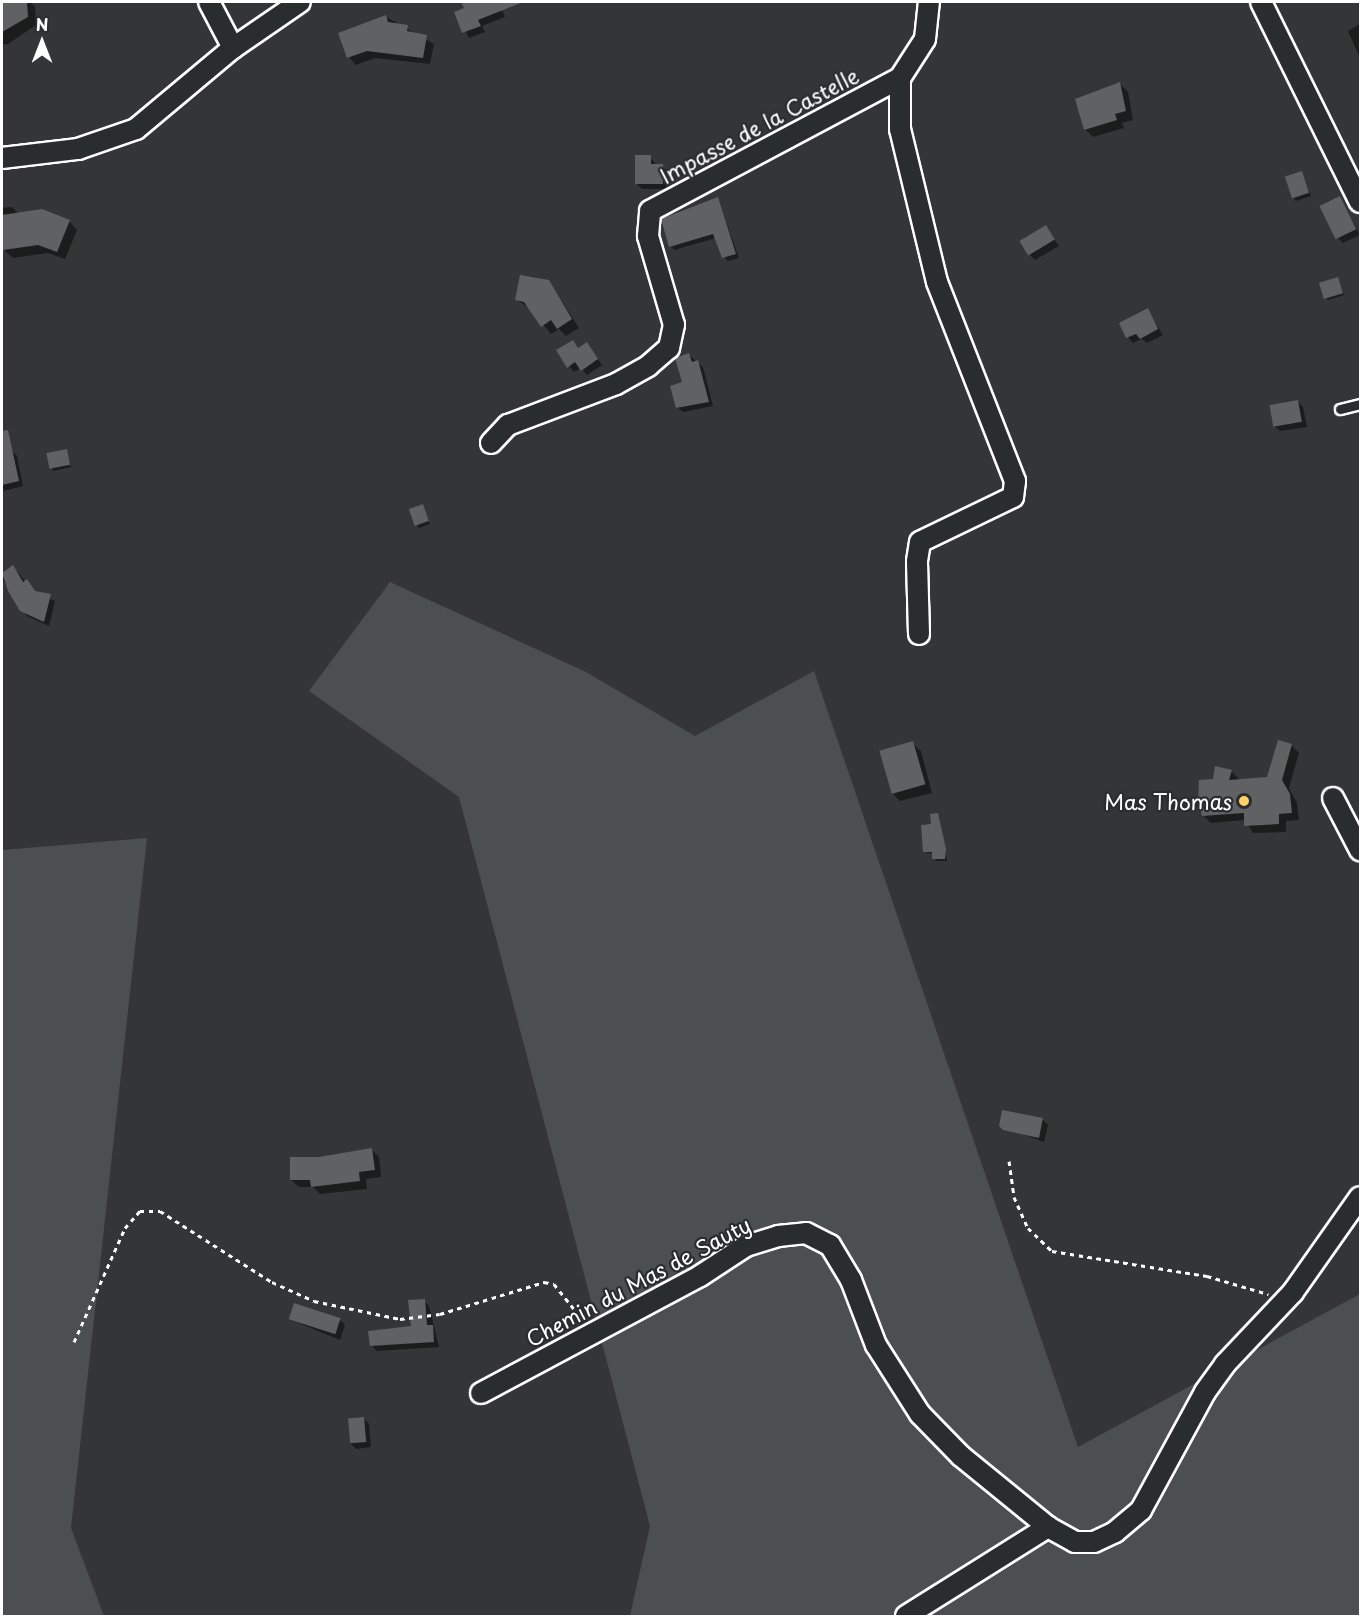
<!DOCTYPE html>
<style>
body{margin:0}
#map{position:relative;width:1362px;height:1618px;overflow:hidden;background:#333536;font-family:"Playpen Sans",sans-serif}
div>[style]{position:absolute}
.green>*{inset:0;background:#4c4f50}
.shadow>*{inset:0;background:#0007}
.building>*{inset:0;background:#5f6162;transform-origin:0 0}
.path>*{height:3px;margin-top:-1.5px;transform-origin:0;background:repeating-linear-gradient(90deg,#fff 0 4.5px,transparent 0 9px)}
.roads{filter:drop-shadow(2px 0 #fff) drop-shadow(-2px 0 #fff) drop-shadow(0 2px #fff) drop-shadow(0 -2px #fff)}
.lane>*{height:9px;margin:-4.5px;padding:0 4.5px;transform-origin:4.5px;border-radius:4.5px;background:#2a2d2e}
.street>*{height:20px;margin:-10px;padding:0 10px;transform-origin:10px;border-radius:10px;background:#2a2d2e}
.dots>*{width:16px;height:16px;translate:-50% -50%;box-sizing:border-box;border:3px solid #2a2d2e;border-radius:50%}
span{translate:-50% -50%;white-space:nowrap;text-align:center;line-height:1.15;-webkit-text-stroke:4.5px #2a2d2e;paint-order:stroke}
.street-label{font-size:21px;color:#fff}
.poi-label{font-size:21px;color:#fff}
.right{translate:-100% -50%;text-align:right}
.frame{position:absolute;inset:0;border:3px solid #fff;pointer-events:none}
.north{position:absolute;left:12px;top:12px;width:60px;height:60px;-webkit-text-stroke:4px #2a2d2e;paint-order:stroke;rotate:0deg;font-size:16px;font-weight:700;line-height:24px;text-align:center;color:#fff}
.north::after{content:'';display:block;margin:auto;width:21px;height:27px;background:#fff;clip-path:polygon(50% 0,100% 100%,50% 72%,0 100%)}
</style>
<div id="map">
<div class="green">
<i style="clip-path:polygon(390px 582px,586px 672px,695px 736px,814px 671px,1078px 1447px,1360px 1294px,1360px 1616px,630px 1616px,650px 1526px,459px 797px,309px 691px)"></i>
<i style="clip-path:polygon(147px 838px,71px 1528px,104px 1616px,2px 1616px,2px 850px)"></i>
</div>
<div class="shadow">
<i style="clip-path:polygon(2px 2px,30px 2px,35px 7px,36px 25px,8px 44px,2px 45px)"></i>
<i style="clip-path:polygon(462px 2px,499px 2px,505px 17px,482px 26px,485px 32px,469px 38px,456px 13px,466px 9px)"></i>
<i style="clip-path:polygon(386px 17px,434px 44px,430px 64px,375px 58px,356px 65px,349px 57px)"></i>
<i style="clip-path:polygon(1360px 24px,1360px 58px,1348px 31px)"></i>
<i style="clip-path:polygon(1120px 84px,1128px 92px,1133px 120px,1122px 123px,1124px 128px,1093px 137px,1085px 129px)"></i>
<i style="clip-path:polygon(650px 157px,656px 165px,668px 171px,667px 189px,642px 189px,637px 184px)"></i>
<i style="clip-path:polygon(1302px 173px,1311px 196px,1296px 201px,1294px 199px)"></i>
<i style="clip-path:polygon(1340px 198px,1360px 235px,1343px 243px,1338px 238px)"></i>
<i style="clip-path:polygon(718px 199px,739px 258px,727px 261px,716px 238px,674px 250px,672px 247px,720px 231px,671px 247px,663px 219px)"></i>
<i style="clip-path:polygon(12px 207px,19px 214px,69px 221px,77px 230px,65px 259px,48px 253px,13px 258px,4px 250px,2px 230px,2px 208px)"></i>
<i style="clip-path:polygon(1045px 227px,1059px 246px,1035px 260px,1030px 255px)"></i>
<i style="clip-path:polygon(1337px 279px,1344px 295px,1328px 300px,1326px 298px)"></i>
<i style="clip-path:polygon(549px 281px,579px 328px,566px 336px,559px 329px,551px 334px,531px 309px,517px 300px)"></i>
<i style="clip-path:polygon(1147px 310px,1163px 335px,1147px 343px,1142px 339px,1133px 343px,1128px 337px)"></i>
<i style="clip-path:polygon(573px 341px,579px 349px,587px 344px,602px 365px,587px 375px,581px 368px,574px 372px,558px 351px)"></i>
<i style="clip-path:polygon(689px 355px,703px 367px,713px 406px,683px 412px,677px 407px)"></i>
<i style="clip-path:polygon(1298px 402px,1303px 407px,1307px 427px,1280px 431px,1274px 426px)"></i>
<i style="clip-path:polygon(11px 450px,17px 456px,23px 486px,3px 491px,2px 452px)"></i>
<i style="clip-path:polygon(66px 451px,71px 467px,54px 471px,52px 469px)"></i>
<i style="clip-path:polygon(424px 508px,430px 524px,419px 528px,417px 526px)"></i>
<i style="clip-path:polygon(13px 567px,36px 593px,55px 601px,49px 626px,27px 616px,2px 579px)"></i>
<i style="clip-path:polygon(912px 743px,921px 751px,932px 793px,900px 801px,892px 793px)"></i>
<i style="clip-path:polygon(1291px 745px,1299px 753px,1289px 788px,1297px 803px,1299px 820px,1286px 821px,1286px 832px,1253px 833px,1245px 820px,1211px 823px,1203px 815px,1214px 780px,1231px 771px,1240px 780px,1268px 778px)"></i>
<i style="clip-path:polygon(937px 815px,939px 817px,947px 861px,936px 861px,933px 854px,925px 852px)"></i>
<i style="clip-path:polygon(1043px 1120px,1048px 1125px,1044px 1142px,1000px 1126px)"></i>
<i style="clip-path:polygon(372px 1150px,379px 1157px,381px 1177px,366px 1179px,367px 1189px,320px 1194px,313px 1187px,299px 1187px,291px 1180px,319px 1159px)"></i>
<i style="clip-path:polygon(424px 1301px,429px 1306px,439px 1347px,377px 1351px,372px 1346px,412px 1327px)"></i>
<i style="clip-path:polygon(289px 1319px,340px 1320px,345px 1325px,340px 1340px)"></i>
<i style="clip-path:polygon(363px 1418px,369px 1424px,371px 1447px,356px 1449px,351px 1444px)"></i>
</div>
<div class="building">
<i style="clip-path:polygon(2px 2px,27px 2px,28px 17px,2px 32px)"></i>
<i style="clip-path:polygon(461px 2px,523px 2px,478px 20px,481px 26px,462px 33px,454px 12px,464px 8px)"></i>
<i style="clip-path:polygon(386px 15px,388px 22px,408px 25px,407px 31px,427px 35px,423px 58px,367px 51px,347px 58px,338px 33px)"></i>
<i style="clip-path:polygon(1120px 82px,1126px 111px,1115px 114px,1117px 120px,1084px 130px,1075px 99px)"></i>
<i style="clip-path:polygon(635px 155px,651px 155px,651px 164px,663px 164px,663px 184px,635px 184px)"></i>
<i style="left:1302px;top:171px;width:23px;height:18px;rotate:72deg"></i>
<i style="left:1340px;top:196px;width:37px;height:23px;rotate:64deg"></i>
<i style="clip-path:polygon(718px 197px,736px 254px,722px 258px,713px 234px,669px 247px,661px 219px)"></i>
<i style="clip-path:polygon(42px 209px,70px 220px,57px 252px,38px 245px,3px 250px,2px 215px)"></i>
<i style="left:1046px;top:225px;width:17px;height:31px;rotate:59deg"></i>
<i style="clip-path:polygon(520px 275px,549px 280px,572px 319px,557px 329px,551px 320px,541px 327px,524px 302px,515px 300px)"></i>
<i style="left:1338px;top:277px;width:17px;height:20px;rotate:73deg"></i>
<i style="clip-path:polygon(1148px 308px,1158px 329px,1140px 339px,1136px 334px,1126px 338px,1119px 323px)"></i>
<i style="clip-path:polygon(573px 340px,578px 348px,587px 342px,598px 359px,581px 371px,575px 362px,567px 368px,556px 350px)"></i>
<i style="clip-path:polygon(689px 353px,692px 362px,698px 360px,709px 402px,676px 408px,670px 386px,682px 382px,675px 358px)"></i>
<i style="left:1298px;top:400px;width:22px;height:29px;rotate:80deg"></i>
<i style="clip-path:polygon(8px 430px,19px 481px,2px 485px,2px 431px)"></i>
<i style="left:67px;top:449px;width:16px;height:21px;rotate:79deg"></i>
<i style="left:423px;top:504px;width:18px;height:15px;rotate:71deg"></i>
<i style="clip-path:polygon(13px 565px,23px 582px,27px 579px,35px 591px,51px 594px,44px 622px,20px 611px,8px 591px,2px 573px)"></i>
<i style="clip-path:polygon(1278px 740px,1292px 744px,1282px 780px,1290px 794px,1292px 813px,1279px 814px,1279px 824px,1244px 826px,1244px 813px,1202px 816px,1198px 801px,1199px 780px,1213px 779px,1215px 766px,1232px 770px,1229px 780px,1267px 777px)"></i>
<i style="left:913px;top:741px;width:45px;height:35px;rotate:74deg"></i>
<i style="clip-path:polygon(938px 813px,946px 849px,945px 859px,932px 859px,932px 852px,923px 852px,921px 825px,931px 824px,930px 814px)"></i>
<i style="clip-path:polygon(1002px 1110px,1043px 1118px,1039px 1138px,1003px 1130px,999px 1126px)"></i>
<i style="clip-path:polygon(372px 1148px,375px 1170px,359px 1172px,360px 1181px,311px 1187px,310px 1180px,290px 1180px,290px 1157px,319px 1157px)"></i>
<i style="clip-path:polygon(425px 1299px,427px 1325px,433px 1325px,434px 1342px,370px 1346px,368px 1331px,411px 1326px,408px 1300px)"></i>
<i style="left:294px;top:1303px;width:49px;height:17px;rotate:18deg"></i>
<i style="left:364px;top:1417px;width:25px;height:16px;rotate:85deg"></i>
</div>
<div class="path">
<i style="left:1009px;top:1161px;width:36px;rotate:82deg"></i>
<i style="left:1014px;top:1197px;width:34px;rotate:66deg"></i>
<i style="left:1028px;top:1228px;width:33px;rotate:44deg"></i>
<i style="left:1052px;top:1251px;width:157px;rotate:9.2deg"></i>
<i style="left:1207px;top:1276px;width:64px;rotate:16.4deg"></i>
<i style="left:74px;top:1342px;width:125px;rotate:-65.9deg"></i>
<i style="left:125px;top:1228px;width:23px;rotate:-49deg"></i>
<i style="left:140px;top:1211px;width:20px"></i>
<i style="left:160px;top:1211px;width:133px;rotate:32.4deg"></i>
<i style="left:272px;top:1282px;width:46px;rotate:24.3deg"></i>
<i style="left:314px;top:1301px;width:88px;rotate:11.8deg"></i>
<i style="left:400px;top:1319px;width:40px;rotate:-7.1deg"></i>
<i style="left:440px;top:1314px;width:109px;rotate:-17.1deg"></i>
<i style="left:544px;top:1282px;width:10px;rotate:11deg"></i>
<i style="left:554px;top:1284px;width:45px;rotate:51.3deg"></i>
</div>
<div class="roads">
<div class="lane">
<i style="left:1340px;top:409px;width:21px;rotate:-14deg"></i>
</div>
<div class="street">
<i style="left:209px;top:2px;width:52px;rotate:62.4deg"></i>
<i style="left:1261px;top:2px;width:223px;rotate:63.7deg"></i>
<i style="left:900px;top:78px;width:51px;rotate:90deg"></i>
<i style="left:900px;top:129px;width:157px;rotate:76.4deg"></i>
<i style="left:937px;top:282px;width:214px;rotate:68.6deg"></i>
<i style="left:1015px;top:481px;width:16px;rotate:97deg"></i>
<i style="left:1013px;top:497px;width:103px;rotate:154.2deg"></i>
<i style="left:920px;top:542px;width:20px;rotate:99deg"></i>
<i style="left:917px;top:562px;width:72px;rotate:88.4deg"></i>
<i style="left:2px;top:158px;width:77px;rotate:-6.8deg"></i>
<i style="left:78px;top:149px;width:61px;rotate:-19deg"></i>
<i style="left:136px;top:129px;width:126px;rotate:-39.9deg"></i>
<i style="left:233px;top:48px;width:81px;rotate:-34.5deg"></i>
<i style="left:491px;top:443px;width:25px;rotate:-47deg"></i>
<i style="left:508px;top:425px;width:116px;rotate:-20.8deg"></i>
<i style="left:616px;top:384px;width:37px;rotate:-29deg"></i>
<i style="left:648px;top:366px;width:28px;rotate:-41deg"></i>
<i style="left:669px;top:348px;width:24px;rotate:-78deg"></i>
<i style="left:674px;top:325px;width:93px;rotate:-106.3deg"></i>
<i style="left:648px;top:236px;width:25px;rotate:-85deg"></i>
<i style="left:650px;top:211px;width:283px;rotate:-28deg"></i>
<i style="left:900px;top:78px;width:46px;rotate:-57.3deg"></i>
<i style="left:925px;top:39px;width:37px;rotate:-84deg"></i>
<i style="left:1333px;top:798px;width:59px;rotate:62.6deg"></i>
<i style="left:481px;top:1393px;width:248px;rotate:-28.1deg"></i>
<i style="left:700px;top:1276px;width:55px;rotate:-33.1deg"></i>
<i style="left:746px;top:1246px;width:34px;rotate:-17deg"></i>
<i style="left:778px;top:1236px;width:28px;rotate:-6deg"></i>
<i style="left:806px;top:1233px;width:27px;rotate:27deg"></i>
<i style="left:830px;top:1245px;width:41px;rotate:59deg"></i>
<i style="left:851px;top:1280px;width:70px;rotate:69deg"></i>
<i style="left:876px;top:1345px;width:82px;rotate:57.5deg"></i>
<i style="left:920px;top:1414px;width:59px;rotate:45.7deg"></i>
<i style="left:961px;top:1456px;width:112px;rotate:39.2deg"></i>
<i style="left:1048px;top:1527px;width:31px;rotate:29deg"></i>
<i style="left:1075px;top:1542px;width:19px"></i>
<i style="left:1094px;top:1542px;width:23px;rotate:-25deg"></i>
<i style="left:1115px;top:1532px;width:34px;rotate:-40deg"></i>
<i style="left:1141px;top:1510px;width:134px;rotate:-61.5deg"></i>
<i style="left:1205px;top:1392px;width:34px;rotate:-54deg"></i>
<i style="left:1225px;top:1364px;width:99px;rotate:-46.6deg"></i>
<i style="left:1293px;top:1292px;width:116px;rotate:-54.8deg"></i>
<i style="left:906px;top:1616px;width:168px;rotate:-32.1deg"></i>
</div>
</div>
<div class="dots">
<i style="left:1244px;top:801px;background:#ffd166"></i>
</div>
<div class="street-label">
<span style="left:759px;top:125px;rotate:-28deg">Impasse de la Castelle</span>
<span style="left:638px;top:1281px;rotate:-28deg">Chemin du Mas de Sauty</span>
</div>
<div class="poi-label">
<span class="right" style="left:1232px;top:801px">Mas Thomas</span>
</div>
<div class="frame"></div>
<div class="north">N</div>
</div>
